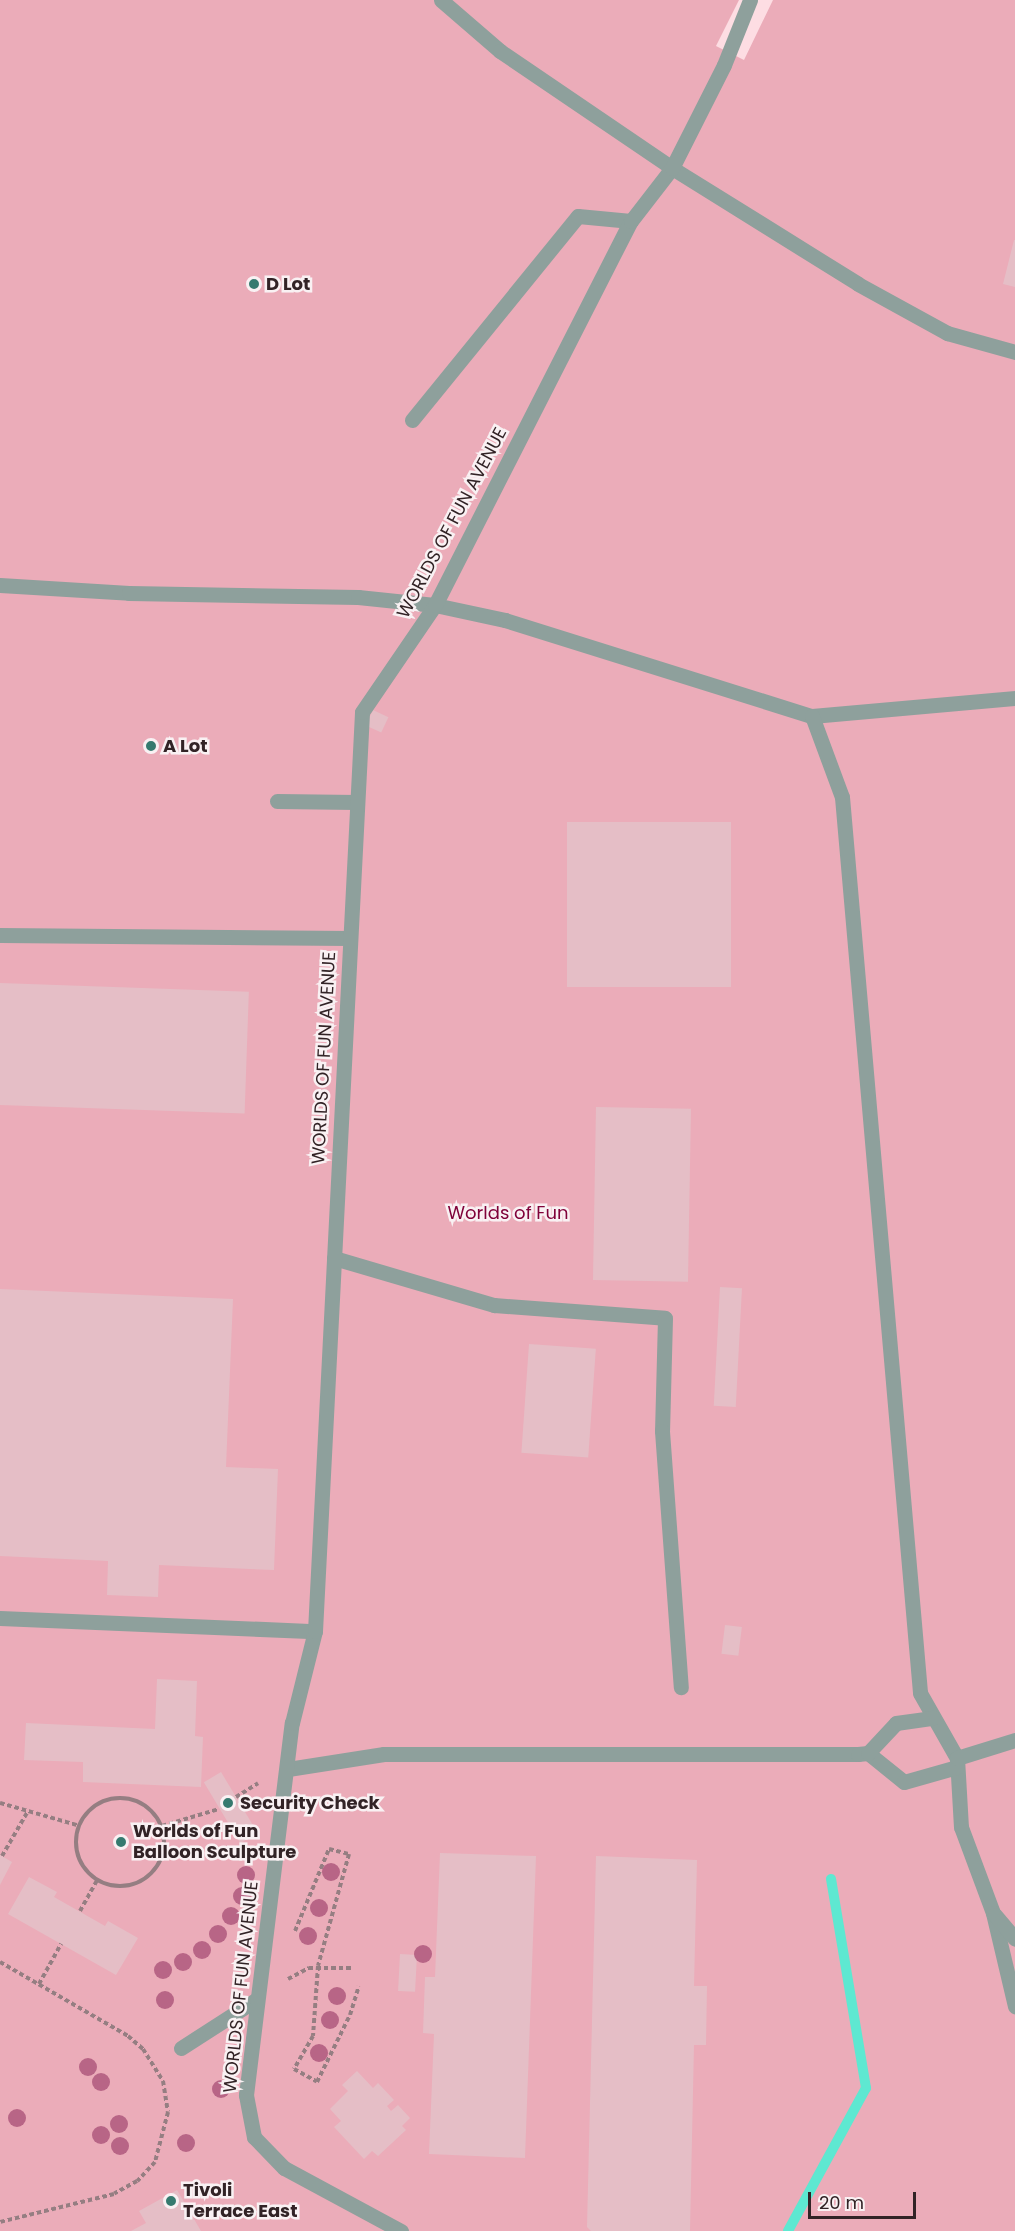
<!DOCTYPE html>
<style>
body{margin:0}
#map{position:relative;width:1015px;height:2231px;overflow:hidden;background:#fddde3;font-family:Poppins,sans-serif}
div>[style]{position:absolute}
.green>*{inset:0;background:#ebacb9}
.stream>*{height:10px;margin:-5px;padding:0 5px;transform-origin:5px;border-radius:5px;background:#5ee8d1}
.building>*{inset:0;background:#e5bec6;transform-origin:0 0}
.path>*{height:4px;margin-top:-2px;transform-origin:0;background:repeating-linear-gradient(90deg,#957e82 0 4.5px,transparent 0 7.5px)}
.path>.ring{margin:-2px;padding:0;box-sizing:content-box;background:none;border:4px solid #957e82;border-radius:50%}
.minor>*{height:15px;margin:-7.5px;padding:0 7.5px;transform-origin:7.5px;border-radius:7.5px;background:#8ea09c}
.trees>*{width:18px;height:18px;margin:-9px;border-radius:50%;background:#b86586}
.dots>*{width:16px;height:16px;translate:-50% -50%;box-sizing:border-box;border:3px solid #f9f1f3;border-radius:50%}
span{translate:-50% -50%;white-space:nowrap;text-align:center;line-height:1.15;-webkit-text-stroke:5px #f9f1f3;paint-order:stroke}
.poi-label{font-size:18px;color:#322326;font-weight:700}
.left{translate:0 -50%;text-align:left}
.street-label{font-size:18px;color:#322326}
.park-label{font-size:18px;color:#80023a}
.scale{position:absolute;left:808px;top:2192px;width:108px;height:27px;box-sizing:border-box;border:3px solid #322326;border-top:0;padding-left:8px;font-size:18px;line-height:21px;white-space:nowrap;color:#322326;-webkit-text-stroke:4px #f9f1f3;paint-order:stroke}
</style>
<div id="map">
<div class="green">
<i style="clip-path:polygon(0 0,739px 0,716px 46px,744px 60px,773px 0,1015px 0,1015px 2231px,0 2231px)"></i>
</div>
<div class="stream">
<i style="left:788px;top:2231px;width:163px;rotate:-61.4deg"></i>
<i style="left:866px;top:2088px;width:212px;rotate:-99.5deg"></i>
</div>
<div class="building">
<i style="clip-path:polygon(1014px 240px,1015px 240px,1015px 287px,1003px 284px)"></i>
<i style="left:373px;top:710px;width:17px;height:17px;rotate:25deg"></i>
<i style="left:567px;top:822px;width:164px;height:165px"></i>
<i style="left:0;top:983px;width:249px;height:122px;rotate:2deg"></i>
<i style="left:596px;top:1107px;width:95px;height:173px;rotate:1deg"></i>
<i style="left:720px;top:1287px;width:22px;height:119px;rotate:3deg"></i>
<i style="clip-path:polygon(0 1289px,233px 1299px,226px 1467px,278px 1469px,274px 1570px,159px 1565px,158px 1597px,107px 1595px,108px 1561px,0 1556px)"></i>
<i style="left:529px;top:1344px;width:67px;height:109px;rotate:4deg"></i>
<i style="left:725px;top:1625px;width:17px;height:29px;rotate:7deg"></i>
<i style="clip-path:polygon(157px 1679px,197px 1681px,195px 1736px,203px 1737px,201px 1787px,83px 1782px,83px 1762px,24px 1760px,26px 1723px,155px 1729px)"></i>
<i style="left:221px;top:1772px;width:71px;height:20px;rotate:59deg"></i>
<i style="clip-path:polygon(440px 1853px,536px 1856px,525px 2158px,429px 2154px,434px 2034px,423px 2033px,425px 1977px,435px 1977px)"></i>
<i style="clip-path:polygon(0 1855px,12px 1862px,0 1885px)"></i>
<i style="clip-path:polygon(596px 1856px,697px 1860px,694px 1986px,707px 1986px,706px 2045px,694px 2045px,690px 2231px,591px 2231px,587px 2227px)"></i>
<i style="clip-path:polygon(29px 1877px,57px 1892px,54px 1897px,105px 1926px,108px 1921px,138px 1938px,116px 1975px,8px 1914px)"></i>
<i style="left:400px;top:1954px;width:17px;height:37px;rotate:3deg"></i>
<i style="clip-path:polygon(357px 2071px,373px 2088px,378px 2083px,394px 2100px,387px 2106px,391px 2111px,398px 2105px,410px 2118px,402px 2126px,406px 2130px,378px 2156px,372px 2151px,364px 2159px,334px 2127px,341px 2121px,330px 2109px,348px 2091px,342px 2085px)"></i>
<i style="clip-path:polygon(177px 2190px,201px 2231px,131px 2231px,146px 2223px,139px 2211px)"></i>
</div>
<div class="path">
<i style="left:236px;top:1797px;width:26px;rotate:-32deg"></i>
<i class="ring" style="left:76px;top:1798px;width:84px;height:84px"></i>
<i style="left:0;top:1803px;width:83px;rotate:16deg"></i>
<i style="left:162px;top:1826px;width:59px;rotate:-16.6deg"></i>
<i style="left:2px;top:1856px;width:52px;rotate:-60deg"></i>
<i style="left:80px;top:1911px;width:35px;rotate:-61deg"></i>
<i style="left:295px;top:1931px;width:89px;rotate:-67.5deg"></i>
<i style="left:329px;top:1849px;width:21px;rotate:14deg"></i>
<i style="left:349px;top:1854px;width:116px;rotate:105.5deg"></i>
<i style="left:318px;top:1966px;width:70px;rotate:94.1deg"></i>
<i style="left:313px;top:2036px;width:38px;rotate:120deg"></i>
<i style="left:294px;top:2069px;width:26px;rotate:29deg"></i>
<i style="left:317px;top:2082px;width:75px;rotate:-63.8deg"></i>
<i style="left:350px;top:2015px;width:30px;rotate:-73deg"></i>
<i style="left:0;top:1962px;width:148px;rotate:30deg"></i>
<i style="left:128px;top:2036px;width:20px;rotate:41deg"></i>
<i style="left:143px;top:2049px;width:38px;rotate:58deg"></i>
<i style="left:163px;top:2081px;width:31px;rotate:81deg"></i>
<i style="left:168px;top:2112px;width:52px;rotate:104.6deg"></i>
<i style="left:155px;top:2162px;width:26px;rotate:133deg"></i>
<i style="left:137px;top:2181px;width:26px;rotate:151deg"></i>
<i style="left:114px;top:2194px;width:117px;rotate:166.2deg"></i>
<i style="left:288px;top:1979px;width:24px;rotate:-28deg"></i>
<i style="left:309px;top:1968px;width:44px"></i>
<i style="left:39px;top:1984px;width:46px;rotate:-61.2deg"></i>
</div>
<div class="minor">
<i style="left:441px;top:0;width:78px;rotate:40.8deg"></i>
<i style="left:500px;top:51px;width:208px;rotate:34.2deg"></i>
<i style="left:672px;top:168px;width:219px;rotate:31.9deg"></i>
<i style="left:858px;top:284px;width:102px;rotate:28.8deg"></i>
<i style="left:947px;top:333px;width:71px;rotate:15.6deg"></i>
<i style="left:412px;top:420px;width:263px;rotate:-50.9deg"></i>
<i style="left:578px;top:216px;width:53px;rotate:5.4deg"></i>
<i style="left:0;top:585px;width:129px;rotate:3.5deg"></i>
<i style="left:129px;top:593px;width:229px;rotate:1deg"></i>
<i style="left:358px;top:597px;width:77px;rotate:5.9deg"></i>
<i style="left:435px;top:605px;width:72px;rotate:12.1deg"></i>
<i style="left:505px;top:620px;width:322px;rotate:17.4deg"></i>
<i style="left:812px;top:716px;width:204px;rotate:-5.1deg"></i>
<i style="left:812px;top:716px;width:86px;rotate:69.7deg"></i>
<i style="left:842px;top:797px;width:899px;rotate:85.02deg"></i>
<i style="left:920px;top:1693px;width:75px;rotate:60.4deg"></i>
<i style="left:957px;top:1758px;width:69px;rotate:86.7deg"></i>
<i style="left:961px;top:1827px;width:92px;rotate:69.6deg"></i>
<i style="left:993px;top:1913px;width:96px;rotate:76.7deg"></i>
<i style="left:277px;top:801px;width:79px;rotate:0.7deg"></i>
<i style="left:0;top:935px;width:350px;rotate:0.5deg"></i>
<i style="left:334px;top:1258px;width:167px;rotate:16.4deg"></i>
<i style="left:494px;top:1305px;width:171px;rotate:4.3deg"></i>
<i style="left:665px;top:1318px;width:113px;rotate:91.5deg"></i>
<i style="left:662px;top:1431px;width:257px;rotate:85.8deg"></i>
<i style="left:0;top:1618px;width:315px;rotate:2.4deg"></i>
<i style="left:868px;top:1753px;width:46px;rotate:38.9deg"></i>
<i style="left:904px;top:1782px;width:55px;rotate:-15.8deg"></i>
<i style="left:957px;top:1758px;width:61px;rotate:-17.2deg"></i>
<i style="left:288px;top:1769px;width:97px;rotate:-8.9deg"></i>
<i style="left:384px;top:1754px;width:474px"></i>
<i style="left:858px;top:1754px;width:10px;rotate:-6deg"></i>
<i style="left:868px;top:1753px;width:41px;rotate:-47deg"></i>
<i style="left:896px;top:1723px;width:37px;rotate:-8deg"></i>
<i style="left:995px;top:1915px;width:31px;rotate:50deg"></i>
<i style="left:181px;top:2048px;width:90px;rotate:-32.8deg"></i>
<i style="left:401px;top:2231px;width:133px;rotate:-151.7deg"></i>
<i style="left:284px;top:2168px;width:43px;rotate:-134.1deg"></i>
<i style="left:254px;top:2137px;width:43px;rotate:-100.8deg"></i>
<i style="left:246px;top:2095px;width:375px;rotate:-83deg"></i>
<i style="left:292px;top:1723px;width:95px;rotate:-76deg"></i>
<i style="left:315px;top:1631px;width:920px;rotate:-87.07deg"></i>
<i style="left:362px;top:712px;width:130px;rotate:-55.7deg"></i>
<i style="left:435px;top:605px;width:431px;rotate:-63deg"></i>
<i style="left:631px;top:221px;width:67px;rotate:-52.3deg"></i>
<i style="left:672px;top:168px;width:115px;rotate:-63.2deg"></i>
<i style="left:724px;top:65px;width:70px;rotate:-68.2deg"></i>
</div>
<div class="trees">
<i style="left:331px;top:1872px"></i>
<i style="left:246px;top:1875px"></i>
<i style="left:242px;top:1896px"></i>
<i style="left:319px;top:1908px"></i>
<i style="left:231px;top:1916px"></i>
<i style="left:218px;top:1934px"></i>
<i style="left:308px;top:1936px"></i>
<i style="left:202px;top:1950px"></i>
<i style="left:423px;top:1954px"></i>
<i style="left:183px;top:1962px"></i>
<i style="left:163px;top:1970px"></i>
<i style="left:337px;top:1996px"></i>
<i style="left:165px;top:2000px"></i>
<i style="left:330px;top:2020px"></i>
<i style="left:319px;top:2053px"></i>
<i style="left:88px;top:2067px"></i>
<i style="left:101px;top:2082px"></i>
<i style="left:221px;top:2089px"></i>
<i style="left:17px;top:2118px"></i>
<i style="left:119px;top:2124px"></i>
<i style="left:101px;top:2135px"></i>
<i style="left:186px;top:2143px"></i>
<i style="left:120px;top:2146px"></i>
</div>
<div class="dots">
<i style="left:254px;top:284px;background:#367a6f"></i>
<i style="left:151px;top:746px;background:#367a6f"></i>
<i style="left:228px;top:1803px;background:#367a6f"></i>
<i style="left:121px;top:1842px;background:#367a6f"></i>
<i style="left:171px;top:2201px;background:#367a6f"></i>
</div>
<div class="poi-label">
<span class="left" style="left:266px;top:284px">D Lot</span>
<span class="left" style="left:163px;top:746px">A Lot</span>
<span class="left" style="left:240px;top:1803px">Security Check</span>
<span class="left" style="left:133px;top:1842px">Worlds of Fun<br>Balloon Sculpture</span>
<span class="left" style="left:183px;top:2201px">Tivoli<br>Terrace East</span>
</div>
<div class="street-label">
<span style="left:452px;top:523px;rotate:-62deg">WORLDS OF FUN AVENUE</span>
<span style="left:324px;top:1058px;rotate:-87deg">WORLDS OF FUN AVENUE</span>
<span style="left:241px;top:1987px;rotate:-84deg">WORLDS OF FUN AVENUE</span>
</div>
<div class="park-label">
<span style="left:508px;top:1213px">Worlds of Fun</span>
</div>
<div class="scale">20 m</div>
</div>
